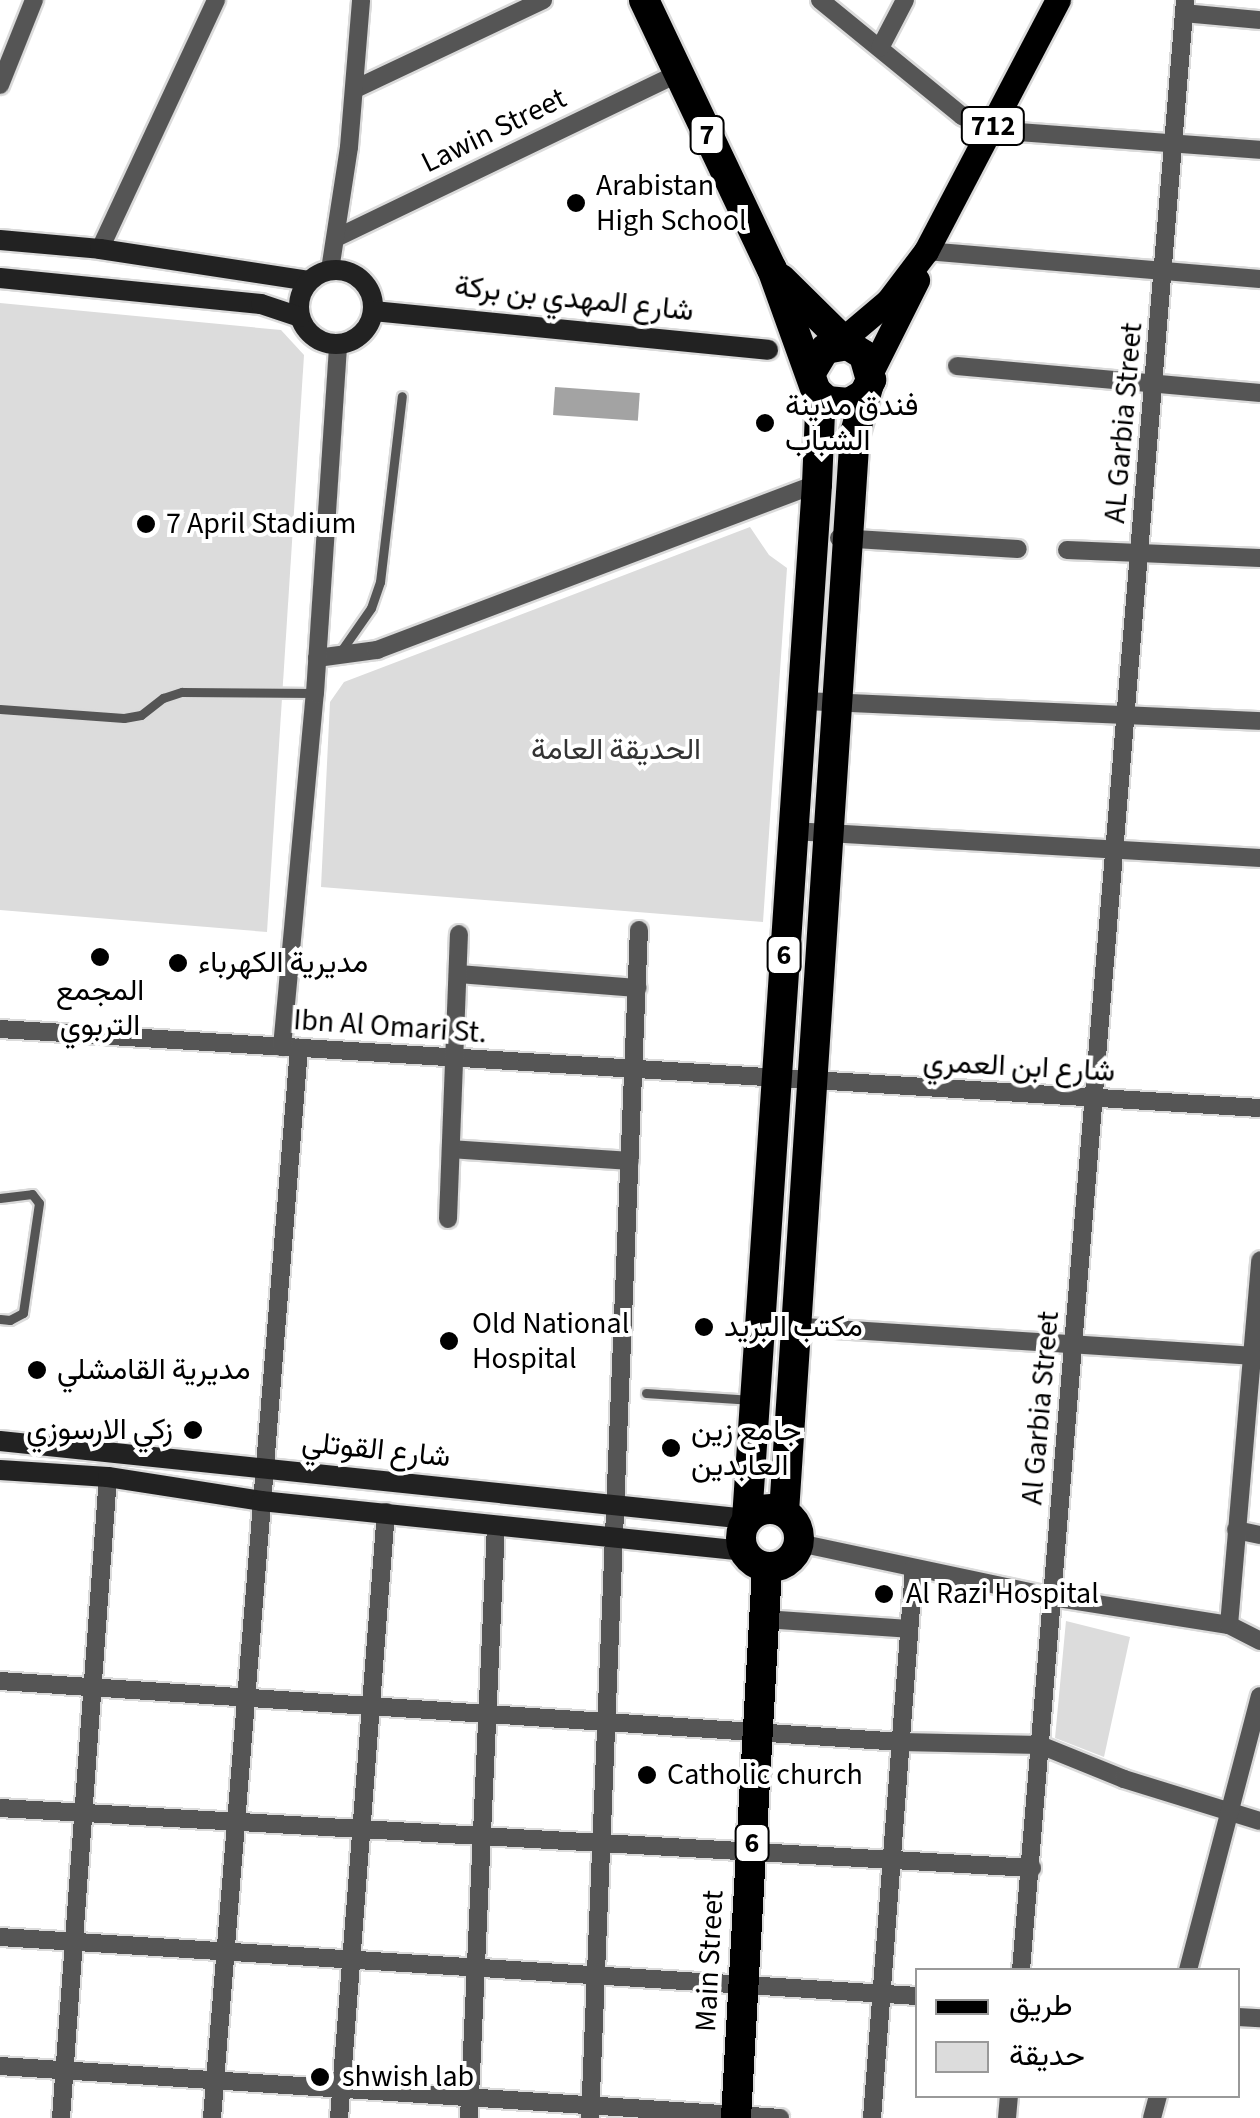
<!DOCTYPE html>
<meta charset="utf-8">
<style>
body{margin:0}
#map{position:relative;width:1260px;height:2118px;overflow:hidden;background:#fff;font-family:"Source Sans 3",Vazirmatn,sans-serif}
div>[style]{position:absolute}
.green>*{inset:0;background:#dcdcdc}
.water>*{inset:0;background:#a3a3a3;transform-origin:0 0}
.roads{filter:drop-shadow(2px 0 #dbdbdb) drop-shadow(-2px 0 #dbdbdb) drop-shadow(0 2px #dbdbdb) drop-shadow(0 -2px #dbdbdb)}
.lane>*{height:9px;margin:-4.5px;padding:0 4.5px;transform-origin:4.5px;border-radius:4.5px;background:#555}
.street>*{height:18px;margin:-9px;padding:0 9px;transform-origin:9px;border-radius:9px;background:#555}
.secondary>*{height:20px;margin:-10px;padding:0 10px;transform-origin:10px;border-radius:10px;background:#222}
.secondary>.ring{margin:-10px;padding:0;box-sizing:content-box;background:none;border:20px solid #222;border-radius:50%}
.primary>*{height:25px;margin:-12.5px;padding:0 12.5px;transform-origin:12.5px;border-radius:12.5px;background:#000}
.highway>*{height:30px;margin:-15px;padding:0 15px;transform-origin:15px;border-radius:15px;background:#000}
.highway>.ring{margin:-15px;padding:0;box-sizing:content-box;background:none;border:30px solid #000;border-radius:50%}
.dots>*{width:28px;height:28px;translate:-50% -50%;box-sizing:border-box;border:5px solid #fff;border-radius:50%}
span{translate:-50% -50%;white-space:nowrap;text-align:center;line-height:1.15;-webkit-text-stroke:8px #fff;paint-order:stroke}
.shield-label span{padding:2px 8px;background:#fff;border:2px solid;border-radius:8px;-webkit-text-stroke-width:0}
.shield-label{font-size:28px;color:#000;font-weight:700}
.street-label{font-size:30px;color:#000}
.poi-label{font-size:30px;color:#000}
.left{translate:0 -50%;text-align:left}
.right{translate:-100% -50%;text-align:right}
.park-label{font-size:30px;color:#333}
.legend{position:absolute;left:915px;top:1968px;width:325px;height:130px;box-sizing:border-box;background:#fff;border:2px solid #999;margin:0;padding:12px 18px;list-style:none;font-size:30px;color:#000}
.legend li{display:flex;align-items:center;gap:20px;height:50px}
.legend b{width:50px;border:2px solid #999}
</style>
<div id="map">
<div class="green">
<i style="clip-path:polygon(0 303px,281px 330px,304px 355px,267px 932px,0 910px)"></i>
<i style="clip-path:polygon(750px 527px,769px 555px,787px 568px,763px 922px,321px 887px,330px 702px,344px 682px)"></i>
<i style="clip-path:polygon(1066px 1621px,1130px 1637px,1104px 1757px,1055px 1738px)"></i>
</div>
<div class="water">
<i style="left:555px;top:387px;width:85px;height:28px;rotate:4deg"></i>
</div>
<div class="roads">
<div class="lane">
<i style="left:341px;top:651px;width:52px;rotate:-55.1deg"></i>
<i style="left:371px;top:608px;width:28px;rotate:-71deg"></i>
<i style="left:380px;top:582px;width:187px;rotate:-83.3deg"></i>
<i style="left:0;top:709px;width:124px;rotate:4.2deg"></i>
<i style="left:124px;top:718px;width:17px;rotate:-10deg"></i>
<i style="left:141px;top:715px;width:28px;rotate:-38deg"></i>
<i style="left:163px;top:698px;width:20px;rotate:-18deg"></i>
<i style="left:182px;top:692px;width:133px;rotate:0.4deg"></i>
<i style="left:0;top:1198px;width:32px;rotate:-7deg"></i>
<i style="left:32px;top:1194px;width:11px;rotate:52deg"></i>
<i style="left:39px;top:1203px;width:111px;rotate:98.3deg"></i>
<i style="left:23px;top:1313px;width:15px;rotate:152deg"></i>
<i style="left:10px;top:1320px;width:10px;rotate:-174deg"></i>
<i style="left:646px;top:1393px;width:106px;rotate:3.8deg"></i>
</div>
<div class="street">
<i style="left:820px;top:0;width:183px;rotate:39.2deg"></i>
<i style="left:962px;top:116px;width:31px;rotate:27deg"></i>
<i style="left:990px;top:130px;width:271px;rotate:4.2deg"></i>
<i style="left:1184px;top:13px;width:76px;rotate:5.3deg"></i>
<i style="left:880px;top:48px;width:54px;rotate:-62.5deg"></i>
<i style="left:0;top:85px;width:92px;rotate:-68.2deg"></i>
<i style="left:355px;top:89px;width:208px;rotate:-25.3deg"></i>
<i style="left:336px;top:238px;width:378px;rotate:-25.7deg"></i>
<i style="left:100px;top:249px;width:275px;rotate:-65deg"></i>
<i style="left:926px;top:251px;width:335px;rotate:4.8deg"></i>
<i style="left:330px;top:270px;width:124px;rotate:-81.2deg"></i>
<i style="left:349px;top:147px;width:147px;rotate:-85.3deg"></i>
<i style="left:957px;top:366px;width:304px;rotate:5.1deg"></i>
<i style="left:839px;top:538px;width:179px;rotate:3.5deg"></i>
<i style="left:1067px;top:550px;width:193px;rotate:2.4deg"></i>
<i style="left:317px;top:658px;width:61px;rotate:-7.6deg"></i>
<i style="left:377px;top:650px;width:470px;rotate:-20.7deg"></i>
<i style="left:802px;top:701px;width:458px;rotate:2.5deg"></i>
<i style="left:793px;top:831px;width:468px;rotate:3.3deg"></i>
<i style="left:458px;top:974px;width:180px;rotate:4.5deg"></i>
<i style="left:0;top:1029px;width:1262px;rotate:3.59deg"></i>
<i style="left:282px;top:1047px;width:356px;rotate:-84.7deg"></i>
<i style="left:315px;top:693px;width:350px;rotate:-86.2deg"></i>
<i style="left:451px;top:1149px;width:179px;rotate:3.8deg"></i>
<i style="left:448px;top:1219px;width:285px;rotate:-87.8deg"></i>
<i style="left:759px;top:1324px;width:492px;rotate:3.7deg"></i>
<i style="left:1236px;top:1530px;width:25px;rotate:12deg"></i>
<i style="left:799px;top:1543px;width:259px;rotate:12deg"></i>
<i style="left:1052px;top:1597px;width:179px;rotate:9deg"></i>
<i style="left:1229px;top:1625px;width:35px;rotate:27deg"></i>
<i style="left:764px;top:1619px;width:145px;rotate:3.9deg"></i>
<i style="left:1229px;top:1625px;width:366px;rotate:-85.1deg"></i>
<i style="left:0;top:1681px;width:903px;rotate:3.87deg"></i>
<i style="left:901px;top:1742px;width:139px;rotate:1.2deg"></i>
<i style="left:1040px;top:1745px;width:91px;rotate:22deg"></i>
<i style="left:1124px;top:1779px;width:142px;rotate:17.2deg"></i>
<i style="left:0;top:1808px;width:1034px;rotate:3.33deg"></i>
<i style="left:0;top:1937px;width:920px;rotate:3.68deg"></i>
<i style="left:1021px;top:1970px;width:1977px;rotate:-85.24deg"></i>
<i style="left:1188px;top:1970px;width:283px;rotate:-75.3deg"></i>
<i style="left:1238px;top:2017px;width:22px;rotate:3deg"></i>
<i style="left:0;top:2066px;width:782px;rotate:3.81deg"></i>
<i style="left:61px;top:2118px;width:643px;rotate:-85.81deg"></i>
<i style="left:212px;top:2118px;width:1074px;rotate:-85.35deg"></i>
<i style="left:339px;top:2118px;width:608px;rotate:-85.57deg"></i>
<i style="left:469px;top:2118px;width:594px;rotate:-87.39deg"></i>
<i style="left:590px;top:2118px;width:1189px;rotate:-87.64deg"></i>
<i style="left:872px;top:2118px;width:552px;rotate:-85.63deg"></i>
<i style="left:1007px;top:2118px;width:22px;rotate:-85deg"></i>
<i style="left:1152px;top:2118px;width:23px;rotate:-75deg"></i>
</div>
<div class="secondary">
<i style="left:0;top:240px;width:100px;rotate:5.1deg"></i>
<i style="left:100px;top:249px;width:211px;rotate:8.7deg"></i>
<i class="ring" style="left:299px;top:270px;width:54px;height:54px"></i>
<i style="left:0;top:278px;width:262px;rotate:5.7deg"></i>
<i style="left:261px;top:304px;width:41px;rotate:18.4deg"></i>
<i style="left:373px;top:311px;width:397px;rotate:5.6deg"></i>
<i style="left:0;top:1441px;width:751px;rotate:5.96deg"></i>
<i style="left:0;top:1470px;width:108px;rotate:3.7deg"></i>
<i style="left:108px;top:1477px;width:155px;rotate:8.9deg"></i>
<i style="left:261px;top:1501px;width:485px;rotate:5.9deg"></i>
</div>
<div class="primary">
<i style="left:836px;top:345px;width:68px;rotate:-40.2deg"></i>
<i style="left:888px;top:301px;width:63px;rotate:-52.8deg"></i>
<i style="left:926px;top:251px;width:284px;rotate:-62.3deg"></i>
<i style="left:871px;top:372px;width:103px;rotate:-63.4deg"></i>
</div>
<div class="highway">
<i style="left:644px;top:0;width:298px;rotate:64.6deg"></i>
<i style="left:772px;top:269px;width:130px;rotate:70.2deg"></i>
<i style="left:816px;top:391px;width:15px;rotate:42deg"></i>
<i style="left:827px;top:401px;width:22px;rotate:5deg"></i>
<i style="left:849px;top:403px;width:17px;rotate:-31deg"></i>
<i style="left:864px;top:394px;width:16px;rotate:-63deg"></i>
<i style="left:871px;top:380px;width:26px;rotate:-106deg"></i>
<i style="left:864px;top:355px;width:19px;rotate:-148deg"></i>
<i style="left:848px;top:345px;width:23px;rotate:170deg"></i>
<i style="left:825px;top:349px;width:26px;rotate:121deg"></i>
<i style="left:781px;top:279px;width:94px;rotate:44.6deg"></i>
<i class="ring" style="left:741px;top:1509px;width:28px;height:28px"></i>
<i style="left:784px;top:1512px;width:1081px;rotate:-86.24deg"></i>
<i style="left:855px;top:433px;width:48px;rotate:-74.2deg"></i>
<i style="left:747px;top:1519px;width:1037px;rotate:-86.13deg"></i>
<i style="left:817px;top:484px;width:72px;rotate:-87.6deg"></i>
<i style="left:820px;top:412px;width:21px;rotate:-101deg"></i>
<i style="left:736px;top:2118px;width:551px;rotate:-86.77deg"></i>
</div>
</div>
<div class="dots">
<i style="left:576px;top:203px;background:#000"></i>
<i style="left:765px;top:423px;background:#000"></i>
<i style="left:146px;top:524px;background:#000"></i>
<i style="left:100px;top:957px;background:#000"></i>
<i style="left:178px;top:963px;background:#000"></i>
<i style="left:704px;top:1327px;background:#000"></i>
<i style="left:449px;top:1341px;background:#000"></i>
<i style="left:37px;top:1370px;background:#000"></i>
<i style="left:193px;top:1430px;background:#000"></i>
<i style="left:671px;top:1448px;background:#000"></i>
<i style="left:884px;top:1594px;background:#000"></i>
<i style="left:647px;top:1775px;background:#000"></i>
<i style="left:320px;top:2077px;background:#000"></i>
</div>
<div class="shield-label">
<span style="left:993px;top:126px">712</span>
<span style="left:707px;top:135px">7</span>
<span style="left:784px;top:955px">6</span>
<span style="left:752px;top:1843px">6</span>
</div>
<div class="street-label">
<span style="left:494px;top:131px;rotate:-26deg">Lawin Street</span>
<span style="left:574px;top:299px;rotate:6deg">شارع المهدي بن بركة</span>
<span style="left:1124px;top:423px;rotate:-85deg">AL Garbia Street</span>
<span style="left:390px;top:1027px;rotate:4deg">Ibn Al Omari St.</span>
<span style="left:1019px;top:1067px;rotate:3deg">شارع ابن العمري</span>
<span style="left:1041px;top:1408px;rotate:-85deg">Al Garbia Street</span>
<span style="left:376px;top:1450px;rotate:6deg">شارع القوتلي</span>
<span style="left:710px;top:1961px;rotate:-87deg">Main Street</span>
</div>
<div class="poi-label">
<span class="left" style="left:596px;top:203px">Arabistan<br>High School</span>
<span class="left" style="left:785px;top:423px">فندق مدينة<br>الشباب</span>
<span class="left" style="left:166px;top:524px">7 April Stadium</span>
<span class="left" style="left:198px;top:963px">مديرية الكهرباء</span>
<span style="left:100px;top:1008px">المجمع<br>التربوي</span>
<span class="left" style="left:472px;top:1341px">Old National<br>Hospital</span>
<span class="left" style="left:724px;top:1327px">مكتب البريد</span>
<span class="left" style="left:57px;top:1370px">مديرية القامشلي</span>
<span class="right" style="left:173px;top:1430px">زكي الارسوزي</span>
<span class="left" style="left:691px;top:1448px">جامع زين<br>العابدين</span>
<span class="left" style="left:906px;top:1594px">Al Razi Hospital</span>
<span class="left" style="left:667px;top:1775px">Catholic church</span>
<span class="left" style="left:342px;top:2077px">shwish lab</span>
</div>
<div class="park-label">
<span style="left:616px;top:750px">الحديقة العامة</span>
</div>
<ul class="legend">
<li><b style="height:12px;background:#000"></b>طريق</li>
<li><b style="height:28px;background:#dcdcdc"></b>حديقة</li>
</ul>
</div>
